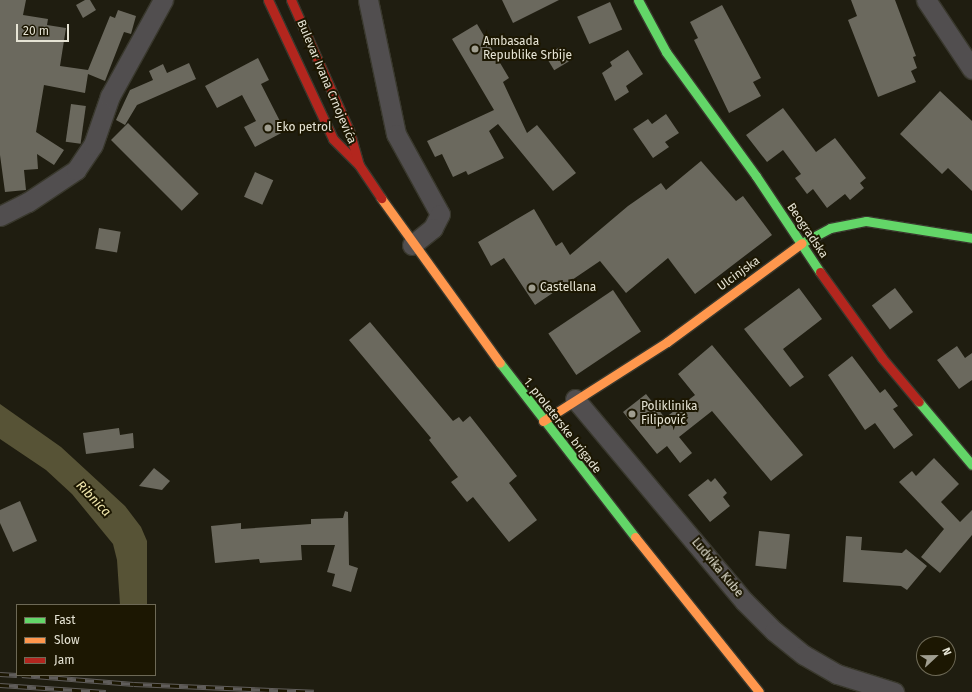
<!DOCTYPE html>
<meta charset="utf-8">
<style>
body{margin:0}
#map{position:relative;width:972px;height:692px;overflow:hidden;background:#1f1d10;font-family:"Fira Sans",sans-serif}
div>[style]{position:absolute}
.water>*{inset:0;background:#575336}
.pier>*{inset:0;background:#1f1d10;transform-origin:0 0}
.building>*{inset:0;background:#6b695e;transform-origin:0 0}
.roads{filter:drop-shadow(1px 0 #39382d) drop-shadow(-1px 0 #39382d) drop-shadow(0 1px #39382d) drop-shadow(0 -1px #39382d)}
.street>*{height:19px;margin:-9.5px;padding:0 9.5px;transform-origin:9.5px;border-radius:9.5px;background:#514e4f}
.fast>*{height:9px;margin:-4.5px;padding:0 4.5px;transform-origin:4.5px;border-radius:4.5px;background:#63d668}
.slow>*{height:9px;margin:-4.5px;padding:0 4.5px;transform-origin:4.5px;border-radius:4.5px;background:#ff974d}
.jam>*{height:9px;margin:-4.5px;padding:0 4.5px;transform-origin:4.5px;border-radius:4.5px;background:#b3261e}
.rail>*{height:4.5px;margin-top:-2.25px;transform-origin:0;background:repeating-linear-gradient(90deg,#1c1702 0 9px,#605d5a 0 18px);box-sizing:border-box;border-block:1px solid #605d5a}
.dots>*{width:11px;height:11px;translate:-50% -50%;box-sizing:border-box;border:2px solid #1c1702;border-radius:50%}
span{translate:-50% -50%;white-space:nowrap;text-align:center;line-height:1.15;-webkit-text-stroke:4px #1c1702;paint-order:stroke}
.poi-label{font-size:12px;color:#e6e4d5}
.left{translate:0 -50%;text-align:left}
.street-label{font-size:12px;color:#e6e4d5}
.water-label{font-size:13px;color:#efe5ab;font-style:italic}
.legend{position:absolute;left:16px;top:604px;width:140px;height:72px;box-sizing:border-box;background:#1c1702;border:1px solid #6d6956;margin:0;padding:5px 7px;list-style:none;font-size:12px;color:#e6e4d5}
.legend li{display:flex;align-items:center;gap:8px;height:20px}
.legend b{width:20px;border:1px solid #6d6956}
.north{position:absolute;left:916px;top:636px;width:40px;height:40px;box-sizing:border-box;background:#1c1702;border:1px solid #6d6956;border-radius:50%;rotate:68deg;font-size:11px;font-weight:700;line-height:16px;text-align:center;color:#e6e4d5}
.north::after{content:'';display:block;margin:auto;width:14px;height:18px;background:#a09e90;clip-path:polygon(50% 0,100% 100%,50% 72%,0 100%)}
.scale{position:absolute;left:16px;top:24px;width:53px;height:18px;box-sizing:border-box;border:2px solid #e6e4d5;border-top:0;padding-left:5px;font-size:12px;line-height:14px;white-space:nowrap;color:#e6e4d5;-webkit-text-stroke:3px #1c1702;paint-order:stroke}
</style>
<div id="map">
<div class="water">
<i style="clip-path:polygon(0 404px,61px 447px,125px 506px,141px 527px,147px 541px,147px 605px,120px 605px,117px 560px,113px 544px,72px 494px,46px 470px,0 439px)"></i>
</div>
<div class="pier">
<i style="left:123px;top:675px;width:29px;height:17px"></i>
</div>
<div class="building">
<i style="clip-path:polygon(0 0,26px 0,23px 15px,48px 19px,47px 25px,66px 28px,60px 66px,88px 70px,110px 16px,115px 18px,118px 10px,136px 16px,131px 34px,124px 32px,105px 81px,88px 74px,85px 93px,44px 85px,36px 132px,64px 150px,54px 165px,37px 154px,38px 169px,24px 170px,26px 190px,5px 192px,0 155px)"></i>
<i style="clip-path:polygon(85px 0,90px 0,96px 10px,83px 18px,76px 5px)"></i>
<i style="clip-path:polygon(502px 0,559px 0,513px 23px)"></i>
<i style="clip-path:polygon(851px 0,895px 0,916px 56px,913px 57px,917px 68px,911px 71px,916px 82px,878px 97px,848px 20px,857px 16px)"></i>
<i style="left:610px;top:2px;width:30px;height:36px;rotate:66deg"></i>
<i style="clip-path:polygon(722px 5px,761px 78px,753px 82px,761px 96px,729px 113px,694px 40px,698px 38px,690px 22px)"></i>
<i style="clip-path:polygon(477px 24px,509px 78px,503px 82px,527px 133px,537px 125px,576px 173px,553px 191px,498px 124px,489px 131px,504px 158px,468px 175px,466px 171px,453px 177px,442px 154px,435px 157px,427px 141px,494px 110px,452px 39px)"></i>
<i style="left:560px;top:47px;width:17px;height:17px;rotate:59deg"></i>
<i style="clip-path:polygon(628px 50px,643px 74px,626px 86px,629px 92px,615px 101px,602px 73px,612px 66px,610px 62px)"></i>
<i style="clip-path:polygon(258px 58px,269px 80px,261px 84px,285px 131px,255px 147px,244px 127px,256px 121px,242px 95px,217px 108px,205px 86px)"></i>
<i style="clip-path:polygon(189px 63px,196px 79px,137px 105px,125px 125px,116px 120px,130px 90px,153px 80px,149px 71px,163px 64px,167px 73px)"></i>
<i style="clip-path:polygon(940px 91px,972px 121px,972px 191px,948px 168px,942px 174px,900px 134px)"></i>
<i style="left:71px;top:104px;width:15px;height:38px;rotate:8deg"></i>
<i style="clip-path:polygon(783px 108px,816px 152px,835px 138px,866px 178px,860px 183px,864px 188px,850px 200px,845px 194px,827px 208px,813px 189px,807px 194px,795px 178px,801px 174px,783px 150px,767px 162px,746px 135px)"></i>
<i style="clip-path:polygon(666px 114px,679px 133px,665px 142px,669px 147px,653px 158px,633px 129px,648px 119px,652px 124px)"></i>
<i style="left:128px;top:123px;width:100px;height:24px;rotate:45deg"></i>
<i style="clip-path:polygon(701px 161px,736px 201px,743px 196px,772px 235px,695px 294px,668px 258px,626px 293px,600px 261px,535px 305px,504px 258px,491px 266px,478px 242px,534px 209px,556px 246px,562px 242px,570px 255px,628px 206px,661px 183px,666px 190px)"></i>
<i style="left:255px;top:172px;width:20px;height:27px;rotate:24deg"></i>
<i style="left:99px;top:228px;width:22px;height:21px;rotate:10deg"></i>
<i style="clip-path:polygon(799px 288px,822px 319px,783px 349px,804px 377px,790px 387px,744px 329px)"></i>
<i style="left:895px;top:288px;width:30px;height:29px;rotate:53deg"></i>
<i style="left:613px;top:290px;width:50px;height:78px;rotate:56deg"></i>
<i style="clip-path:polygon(370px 322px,453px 421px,459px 417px,463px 422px,470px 416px,517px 476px,509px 483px,537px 520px,509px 542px,473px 497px,467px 502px,451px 482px,458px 477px,429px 440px,431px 438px,349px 340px)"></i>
<i style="clip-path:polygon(712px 345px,803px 455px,771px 481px,712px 411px,679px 437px,692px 453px,680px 463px,667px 446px,657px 454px,623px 412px,646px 394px,665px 418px,695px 395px,678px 374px)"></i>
<i style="clip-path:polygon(957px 346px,965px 358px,972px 353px,972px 380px,959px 389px,937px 360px)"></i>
<i style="clip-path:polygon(852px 356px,880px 393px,885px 389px,898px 406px,893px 409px,913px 435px,894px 449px,875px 423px,865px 430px,828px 375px)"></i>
<i style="clip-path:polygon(119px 428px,120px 435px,133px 433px,134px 448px,86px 454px,83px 433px)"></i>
<i style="clip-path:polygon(934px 458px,959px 484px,941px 502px,960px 522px,972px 510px,972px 535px,940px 573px,921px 557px,944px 529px,899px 482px,912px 471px,916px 476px)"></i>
<i style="clip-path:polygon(154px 468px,170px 481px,162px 490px,139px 486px)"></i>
<i style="clip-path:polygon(715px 478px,727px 493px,723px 497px,730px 506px,710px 522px,688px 495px,708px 479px,711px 482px)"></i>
<i style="clip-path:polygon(20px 501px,37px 541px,13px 552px,0 523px,0 510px)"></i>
<i style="clip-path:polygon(345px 511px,348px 512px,349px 565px,358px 568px,351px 592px,332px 586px,335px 574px,327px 572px,335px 545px,301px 545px,302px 560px,260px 563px,259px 559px,215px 563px,211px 526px,241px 523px,241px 529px,311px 524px,311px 519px,343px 518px)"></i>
<i style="left:759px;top:531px;width:31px;height:35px;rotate:6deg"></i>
<i style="clip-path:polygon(846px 536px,862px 537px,861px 550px,902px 553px,906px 549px,927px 566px,907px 590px,901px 586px,843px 582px)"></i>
</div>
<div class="roads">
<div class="street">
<i style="left:368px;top:0;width:137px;rotate:78.2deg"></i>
<i style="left:396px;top:134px;width:91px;rotate:61.2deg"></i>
<i style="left:440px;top:214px;width:16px;rotate:117deg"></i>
<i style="left:433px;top:228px;width:27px;rotate:141deg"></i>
<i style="left:926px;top:0;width:83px;rotate:56.3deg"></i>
<i style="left:0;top:216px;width:31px;rotate:-27deg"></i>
<i style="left:28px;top:202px;width:58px;rotate:-33.7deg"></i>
<i style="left:76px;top:170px;width:30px;rotate:-56deg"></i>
<i style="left:93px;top:145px;width:52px;rotate:-70.9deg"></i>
<i style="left:110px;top:96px;width:110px;rotate:-61.1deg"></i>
<i style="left:575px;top:399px;width:263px;rotate:50.1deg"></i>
<i style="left:744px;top:601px;width:42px;rotate:45deg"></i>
<i style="left:774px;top:631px;width:38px;rotate:39deg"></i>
<i style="left:804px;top:655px;width:38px;rotate:30deg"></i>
<i style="left:837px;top:674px;width:60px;rotate:17.5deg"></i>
</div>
<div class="fast">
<i style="left:638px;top:0;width:59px;rotate:61.7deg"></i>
<i style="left:666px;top:52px;width:153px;rotate:54deg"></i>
<i style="left:756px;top:176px;width:115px;rotate:56.3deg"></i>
<i style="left:802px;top:243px;width:32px;rotate:-28deg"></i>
<i style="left:830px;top:228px;width:37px;rotate:-11deg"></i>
<i style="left:866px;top:221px;width:107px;rotate:9.1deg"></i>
<i style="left:500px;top:363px;width:220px;rotate:52.2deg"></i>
<i style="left:919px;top:402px;width:82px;rotate:49.9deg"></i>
</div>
<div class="slow">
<i style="left:381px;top:198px;width:203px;rotate:54.2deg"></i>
<i style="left:543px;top:421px;width:147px;rotate:-32.5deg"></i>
<i style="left:667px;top:342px;width:167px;rotate:-36.3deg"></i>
<i style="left:635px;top:537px;width:198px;rotate:51.3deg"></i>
</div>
<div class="jam">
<i style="left:268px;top:0;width:153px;rotate:64.9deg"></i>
<i style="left:333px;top:139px;width:37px;rotate:45deg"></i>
<i style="left:359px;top:165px;width:40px;rotate:56deg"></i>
<i style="left:291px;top:0;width:142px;rotate:66deg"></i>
<i style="left:349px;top:130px;width:35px;rotate:74deg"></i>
<i style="left:820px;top:272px;width:106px;rotate:54.2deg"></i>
<i style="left:882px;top:358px;width:57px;rotate:49.9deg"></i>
</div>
</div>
<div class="rail">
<i style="left:0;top:674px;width:17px;rotate:3deg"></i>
<i style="left:22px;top:675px;width:112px;rotate:4.6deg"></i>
<i style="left:134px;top:684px;width:180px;rotate:2.5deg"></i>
<i style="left:0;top:685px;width:106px;rotate:3.8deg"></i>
</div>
<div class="dots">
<i style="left:475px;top:49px;background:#a09e90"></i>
<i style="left:268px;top:128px;background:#a09e90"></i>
<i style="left:532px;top:288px;background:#a09e90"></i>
<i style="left:632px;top:414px;background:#a09e90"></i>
</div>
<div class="poi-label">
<span class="left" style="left:483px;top:49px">Ambasada<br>Republike Srbije</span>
<span class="left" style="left:276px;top:128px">Eko petrol</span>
<span class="left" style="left:540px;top:288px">Castellana</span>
<span class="left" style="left:641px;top:414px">Poliklinika<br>Filipović</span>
</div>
<div class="street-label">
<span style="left:326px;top:82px;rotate:67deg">Bulevar Ivana Crnojevića</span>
<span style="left:807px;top:231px;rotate:56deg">Beogradska</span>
<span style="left:739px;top:274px;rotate:-36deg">Ulcinjska</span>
<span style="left:562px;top:426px;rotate:52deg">1. proleterske brigade</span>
<span style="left:717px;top:568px;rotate:50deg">Ludvika Kube</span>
</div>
<div class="water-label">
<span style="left:93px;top:499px;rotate:46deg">Ribnica</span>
</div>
<ul class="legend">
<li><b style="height:5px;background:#63d668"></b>Fast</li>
<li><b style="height:5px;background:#ff974d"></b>Slow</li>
<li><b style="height:5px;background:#b3261e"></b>Jam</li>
</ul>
<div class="north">N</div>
<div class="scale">20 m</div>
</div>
